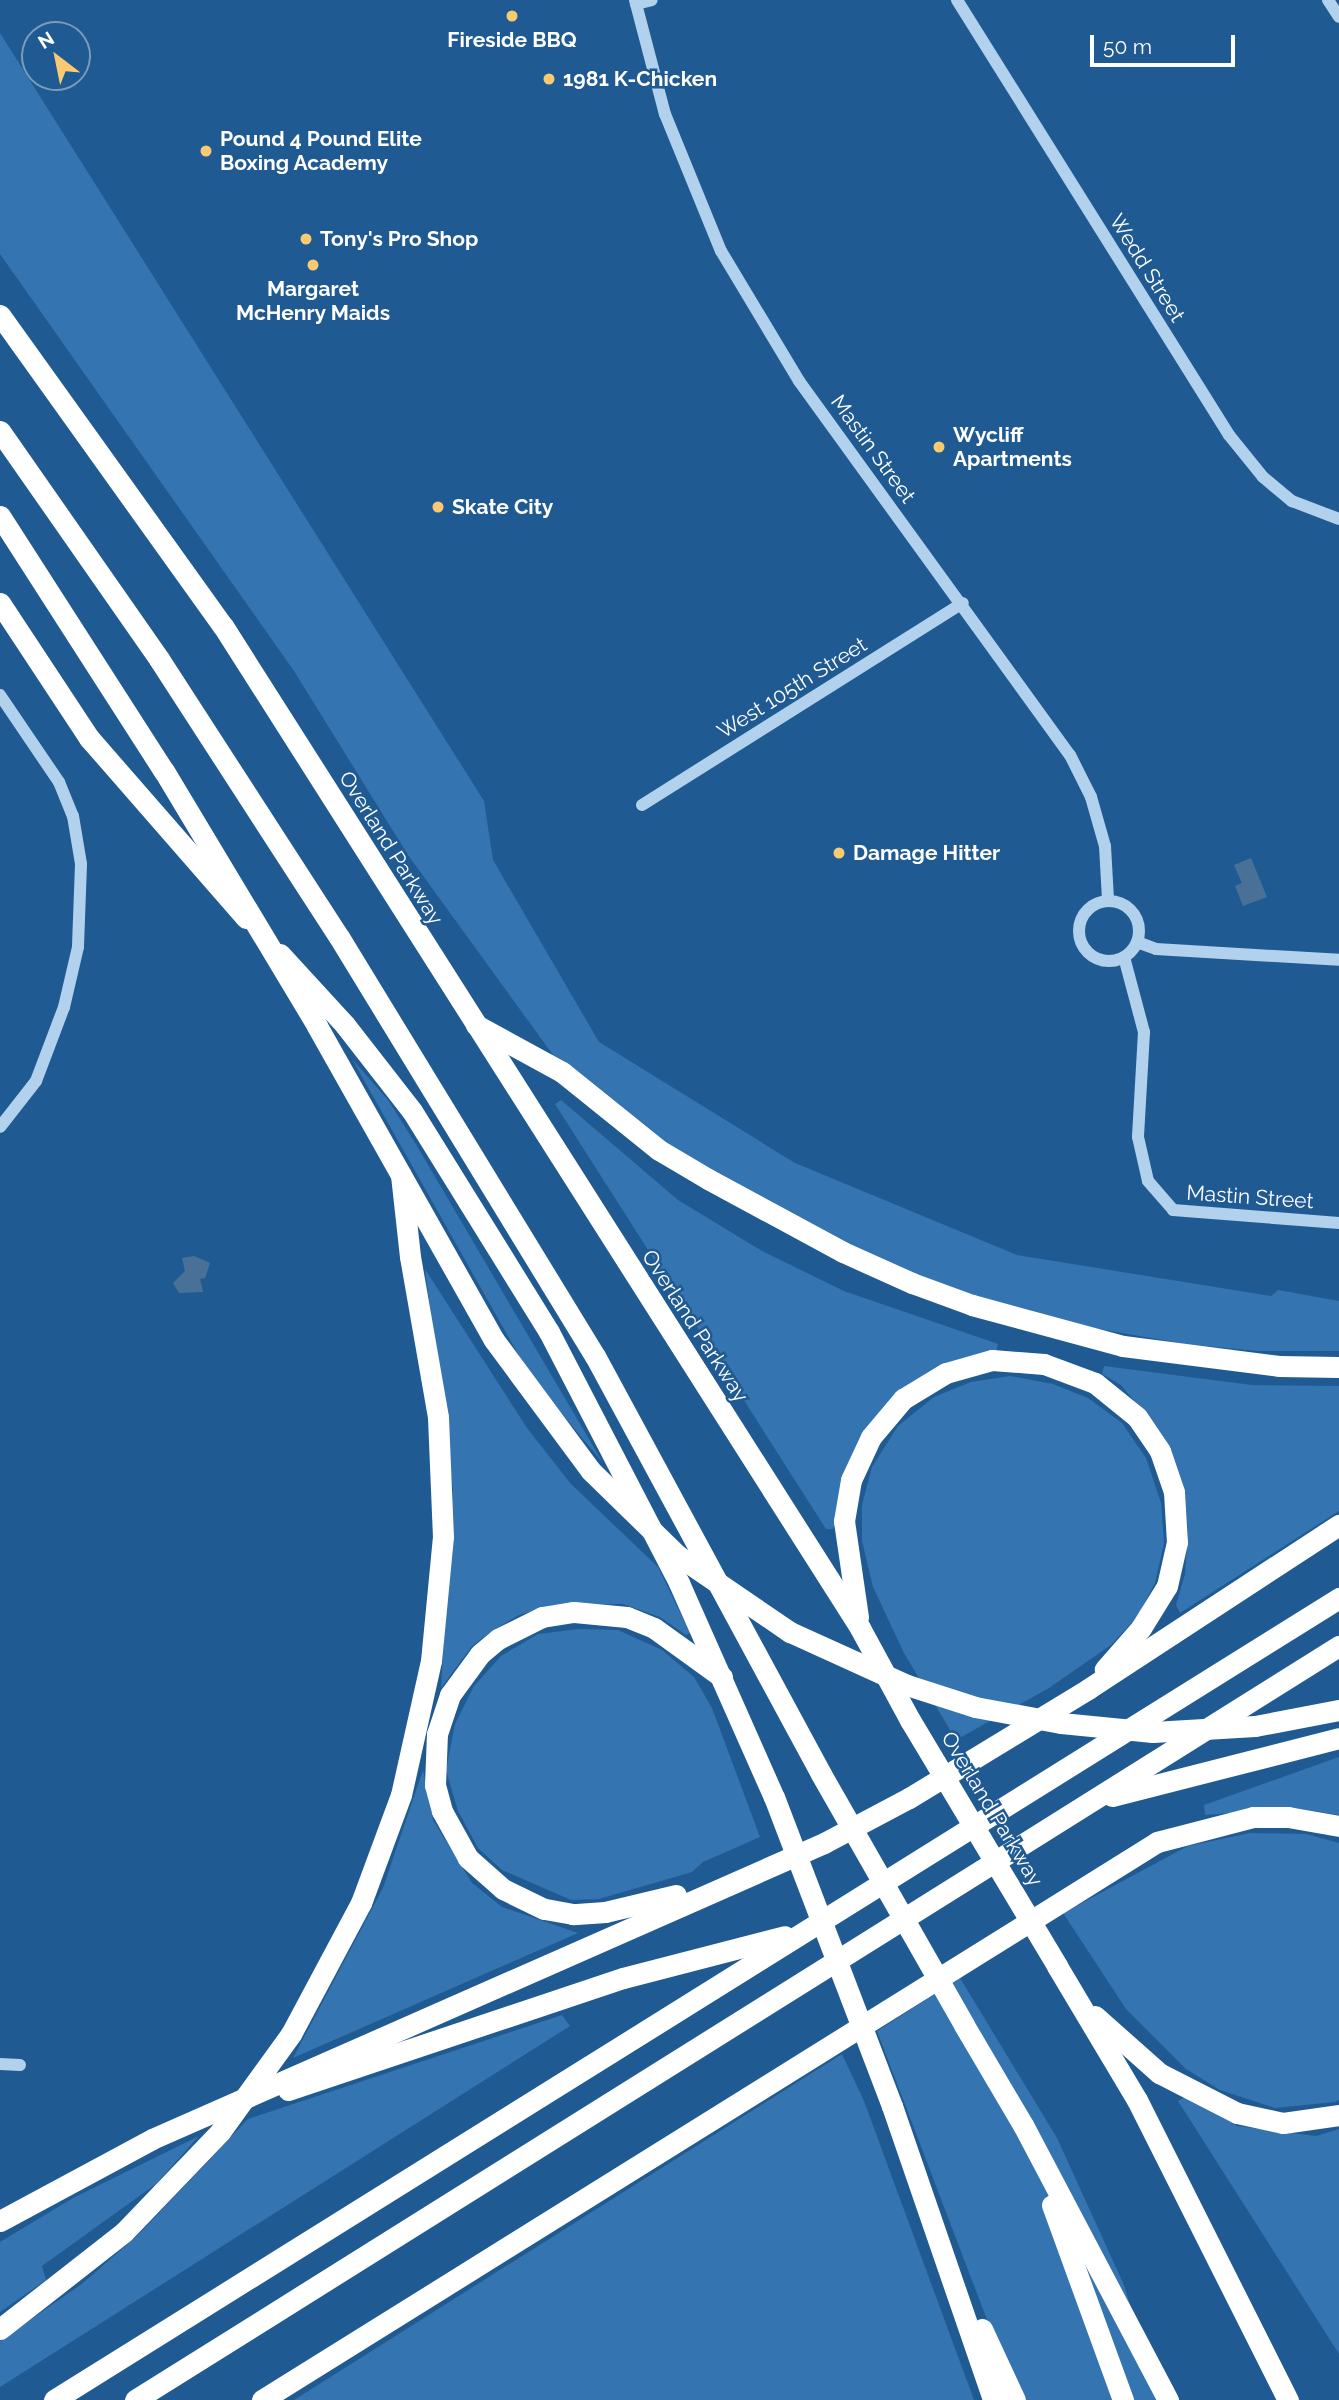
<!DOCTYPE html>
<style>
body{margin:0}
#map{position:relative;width:1339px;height:2400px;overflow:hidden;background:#205a92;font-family:Raleway,sans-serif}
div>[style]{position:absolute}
.green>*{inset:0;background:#3474b0}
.water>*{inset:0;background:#497198}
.minor>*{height:12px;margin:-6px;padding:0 6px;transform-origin:6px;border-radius:6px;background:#b2d1ed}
.minor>.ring{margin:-6px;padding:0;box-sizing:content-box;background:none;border:12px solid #b2d1ed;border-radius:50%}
.highway>*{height:21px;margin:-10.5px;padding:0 10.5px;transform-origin:10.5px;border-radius:10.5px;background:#fff}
.highway-bridge>*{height:21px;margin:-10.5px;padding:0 10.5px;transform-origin:10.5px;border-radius:10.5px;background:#fff}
.dots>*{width:19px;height:19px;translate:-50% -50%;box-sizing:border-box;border:4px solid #205a92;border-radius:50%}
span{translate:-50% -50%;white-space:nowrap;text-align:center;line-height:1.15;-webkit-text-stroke:5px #205a92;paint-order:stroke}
.poi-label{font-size:21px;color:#fff;font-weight:700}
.left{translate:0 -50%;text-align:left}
.street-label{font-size:21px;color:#fff}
.north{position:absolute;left:21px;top:21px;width:70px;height:70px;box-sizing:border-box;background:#205a92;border:2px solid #799cbe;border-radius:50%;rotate:328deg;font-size:19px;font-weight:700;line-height:28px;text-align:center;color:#fff}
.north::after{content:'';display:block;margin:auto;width:24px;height:32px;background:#faca73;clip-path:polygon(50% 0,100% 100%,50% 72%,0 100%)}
.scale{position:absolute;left:1090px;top:35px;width:145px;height:32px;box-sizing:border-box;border:4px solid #fff;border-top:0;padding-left:9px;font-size:21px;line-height:24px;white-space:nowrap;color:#fff;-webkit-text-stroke:5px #205a92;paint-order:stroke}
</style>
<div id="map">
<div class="green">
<i style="clip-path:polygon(0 33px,484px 801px,493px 860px,599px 1042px,795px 1163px,1017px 1255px,1271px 1296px,1278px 1290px,1339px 1301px,1339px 1351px,1258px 1351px,1185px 1344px,1094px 1328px,880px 1272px,624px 1122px,553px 1055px,408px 855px,294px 671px,0 254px)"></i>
<i style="clip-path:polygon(352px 1059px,388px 1100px,414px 1141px,603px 1463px,531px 1377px)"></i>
<i style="clip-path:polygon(561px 1100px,678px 1200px,762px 1251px,844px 1291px,998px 1344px,996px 1352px,898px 1394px,833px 1529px,826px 1529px,555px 1104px)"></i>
<i style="clip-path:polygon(425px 1269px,527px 1428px,571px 1484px,658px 1567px,690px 1633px,686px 1635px,660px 1617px,623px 1604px,553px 1605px,519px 1615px,492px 1631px,472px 1646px,441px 1688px,453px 1490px)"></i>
<i style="clip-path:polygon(1104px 1366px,1252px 1385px,1339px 1386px,1339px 1511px,1180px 1613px,1176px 1605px,1185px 1574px,1188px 1532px,1185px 1496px,1159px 1431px,1121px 1385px,1102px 1374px)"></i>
<i style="clip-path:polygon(1010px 1376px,1053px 1384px,1088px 1398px,1122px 1423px,1146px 1458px,1161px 1503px,1164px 1543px,1155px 1583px,1137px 1617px,1111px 1645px,1049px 1688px,956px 1740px,904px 1653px,873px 1587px,862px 1541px,862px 1505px,872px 1467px,898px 1426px,934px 1397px,971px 1382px)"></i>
<i style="clip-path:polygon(579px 1629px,618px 1630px,662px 1650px,694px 1677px,712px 1708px,760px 1837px,703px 1862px,692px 1872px,599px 1899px,571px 1900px,502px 1870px,478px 1848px,458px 1811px,446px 1770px,455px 1724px,474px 1686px,501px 1656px,538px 1634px)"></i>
<i style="clip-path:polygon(1339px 1757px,1339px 1815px,1295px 1808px,1205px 1815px,1204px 1805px)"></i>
<i style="clip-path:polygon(423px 1770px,433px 1820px,472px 1883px,502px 1907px,578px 1933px,293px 2058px,383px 1888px)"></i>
<i style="clip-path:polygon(1250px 1833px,1306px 1834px,1339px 1843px,1339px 2100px,1335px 2102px,1275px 2108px,1220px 2090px,1186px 2069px,1126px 2009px,1063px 1913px,1188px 1846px)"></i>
<i style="clip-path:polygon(960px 1978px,1057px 2138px,1124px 2285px,1159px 2400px,1024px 2400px,997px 2346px,877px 2031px)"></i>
<i style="clip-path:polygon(562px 2015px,570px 2026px,0 2387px,0 2341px,83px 2283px,138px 2235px,248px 2119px)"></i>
<i style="clip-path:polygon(842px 2054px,864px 2101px,974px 2400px,294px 2400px)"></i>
<i style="clip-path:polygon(1188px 2095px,1237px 2126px,1316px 2136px,1339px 2129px,1339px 2354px,1178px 2101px)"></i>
<i style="clip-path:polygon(199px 2136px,156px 2184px,42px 2266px,46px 2280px,0 2312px,0 2242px,73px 2198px)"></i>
</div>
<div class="water">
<i style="clip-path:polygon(1251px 858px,1267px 897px,1243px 906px,1235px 886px,1242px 883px,1234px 865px)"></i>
<i style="clip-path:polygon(194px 1256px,210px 1263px,205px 1278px,200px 1279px,203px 1292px,179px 1293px,173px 1283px,185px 1271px,182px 1258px)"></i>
</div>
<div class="minor">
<i style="left:635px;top:0;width:118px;rotate:75.3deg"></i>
<i style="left:665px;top:114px;width:148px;rotate:67.8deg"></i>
<i style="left:721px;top:251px;width:152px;rotate:59deg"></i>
<i style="left:799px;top:381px;width:462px;rotate:54.1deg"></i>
<i style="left:1070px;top:755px;width:47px;rotate:63.4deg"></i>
<i style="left:1091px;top:797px;width:51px;rotate:74.1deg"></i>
<i style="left:1105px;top:846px;width:54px;rotate:86.8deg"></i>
<i style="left:957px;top:0;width:513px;rotate:57.98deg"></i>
<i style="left:1229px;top:435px;width:54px;rotate:51deg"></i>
<i style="left:1263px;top:477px;width:38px;rotate:40deg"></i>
<i style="left:1292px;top:501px;width:50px;rotate:21deg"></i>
<i style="left:1328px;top:0;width:20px;rotate:57deg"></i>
<i style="left:636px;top:4px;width:16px;rotate:-14deg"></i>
<i style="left:0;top:695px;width:105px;rotate:55.9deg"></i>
<i style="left:59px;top:782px;width:37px;rotate:68deg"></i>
<i style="left:73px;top:816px;width:49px;rotate:80.5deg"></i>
<i style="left:81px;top:864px;width:83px;rotate:92.1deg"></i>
<i style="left:78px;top:947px;width:62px;rotate:103.1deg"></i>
<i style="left:64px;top:1007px;width:79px;rotate:110.7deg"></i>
<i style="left:36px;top:1081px;width:58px;rotate:128deg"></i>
<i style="left:642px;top:805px;width:379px;rotate:-32.2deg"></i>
<i class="ring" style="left:1079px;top:901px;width:48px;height:48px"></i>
<i style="left:1137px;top:942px;width:20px;rotate:20deg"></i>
<i style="left:1156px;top:949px;width:183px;rotate:3.4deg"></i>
<i style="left:1124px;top:957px;width:78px;rotate:75.1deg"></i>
<i style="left:1144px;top:1032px;width:105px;rotate:93.3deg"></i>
<i style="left:1138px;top:1137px;width:45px;rotate:77.2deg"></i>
<i style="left:1148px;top:1181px;width:38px;rotate:49deg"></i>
<i style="left:1173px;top:1210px;width:167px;rotate:4.5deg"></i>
<i style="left:0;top:2064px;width:20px;rotate:3deg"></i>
</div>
<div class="highway">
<i style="left:0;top:315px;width:383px;rotate:54.4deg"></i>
<i style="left:223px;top:626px;width:1187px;rotate:57.55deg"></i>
<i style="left:860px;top:1628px;width:105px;rotate:61.5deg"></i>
<i style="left:0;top:431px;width:278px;rotate:55.1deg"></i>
<i style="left:159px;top:659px;width:331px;rotate:57.1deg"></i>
<i style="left:339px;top:937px;width:491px;rotate:58.6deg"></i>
<i style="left:595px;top:1356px;width:475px;rotate:61.6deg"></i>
<i style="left:0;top:516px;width:303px;rotate:57.3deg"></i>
<i style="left:0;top:603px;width:162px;rotate:56.6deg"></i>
<i style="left:89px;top:738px;width:239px;rotate:48.9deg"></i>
<i style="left:280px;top:954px;width:96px;rotate:47.5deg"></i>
<i style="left:345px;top:1025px;width:109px;rotate:52.1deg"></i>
<i style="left:412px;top:1111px;width:260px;rotate:58.2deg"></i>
<i style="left:549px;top:1332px;width:283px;rotate:62.6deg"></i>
<i style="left:679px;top:1583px;width:234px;rotate:66.1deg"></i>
<i style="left:476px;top:1025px;width:98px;rotate:28.7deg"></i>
<i style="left:562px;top:1072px;width:124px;rotate:38.8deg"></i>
<i style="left:659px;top:1150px;width:57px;rotate:30.6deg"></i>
<i style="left:708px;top:1179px;width:153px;rotate:28.4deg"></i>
<i style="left:843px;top:1252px;width:76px;rotate:24.2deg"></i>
<i style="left:912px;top:1283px;width:64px;rotate:20.1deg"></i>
<i style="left:972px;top:1305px;width:156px;rotate:15.2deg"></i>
<i style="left:1123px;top:1346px;width:157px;rotate:7.3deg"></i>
<i style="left:1279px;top:1366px;width:60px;rotate:1deg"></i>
<i style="left:401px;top:1175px;width:82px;rotate:83.7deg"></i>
<i style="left:858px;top:1617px;width:97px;rotate:-98.3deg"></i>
<i style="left:844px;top:1521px;width:42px;rotate:-80.3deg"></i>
<i style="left:851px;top:1480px;width:47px;rotate:-65.1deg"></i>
<i style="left:871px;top:1437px;width:50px;rotate:-49.9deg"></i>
<i style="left:903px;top:1399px;width:50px;rotate:-31.2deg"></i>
<i style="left:946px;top:1373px;width:48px;rotate:-15.8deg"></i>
<i style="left:992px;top:1360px;width:52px;rotate:4.4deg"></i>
<i style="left:1044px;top:1364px;width:54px;rotate:20.4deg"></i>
<i style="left:1095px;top:1383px;width:54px;rotate:39deg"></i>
<i style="left:1137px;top:1417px;width:41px;rotate:55.9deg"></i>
<i style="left:1160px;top:1451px;width:43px;rotate:71.1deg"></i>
<i style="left:1174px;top:1492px;width:50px;rotate:86.6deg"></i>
<i style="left:1177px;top:1542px;width:45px;rotate:102.8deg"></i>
<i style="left:1167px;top:1586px;width:49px;rotate:121.8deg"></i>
<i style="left:1141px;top:1628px;width:55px;rotate:131.3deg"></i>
<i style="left:1112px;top:1796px;width:234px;rotate:-14.3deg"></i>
<i style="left:676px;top:1895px;width:73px;rotate:166.5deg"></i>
<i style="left:605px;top:1912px;width:32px;rotate:176deg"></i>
<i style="left:573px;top:1914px;width:29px;rotate:-170deg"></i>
<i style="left:544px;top:1909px;width:46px;rotate:-154deg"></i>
<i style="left:503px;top:1889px;width:47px;rotate:-138.5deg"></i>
<i style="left:468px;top:1858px;width:54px;rotate:-119deg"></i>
<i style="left:442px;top:1811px;width:27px;rotate:-105deg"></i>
<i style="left:435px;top:1785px;width:51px;rotate:-87.8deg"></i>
<i style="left:437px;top:1734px;width:41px;rotate:-71.6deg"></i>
<i style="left:450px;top:1695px;width:51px;rotate:-53.8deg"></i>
<i style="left:480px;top:1654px;width:23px;rotate:-40deg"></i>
<i style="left:498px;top:1639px;width:49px;rotate:-26.6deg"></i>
<i style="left:542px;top:1617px;width:32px;rotate:-9deg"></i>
<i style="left:574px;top:1612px;width:53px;rotate:5.4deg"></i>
<i style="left:627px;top:1617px;width:29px;rotate:22deg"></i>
<i style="left:654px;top:1628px;width:84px;rotate:35.8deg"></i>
<i style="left:1057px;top:1966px;width:156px;rotate:59.2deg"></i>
<i style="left:1137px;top:2100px;width:336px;rotate:63.3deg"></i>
<i style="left:1095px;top:2016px;width:86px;rotate:41.7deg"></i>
<i style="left:1159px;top:2073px;width:88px;rotate:27.1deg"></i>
<i style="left:1237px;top:2113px;width:47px;rotate:12.3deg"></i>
<i style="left:1283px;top:2123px;width:57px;rotate:-8.1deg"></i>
<i style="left:964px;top:2025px;width:116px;rotate:59.5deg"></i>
<i style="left:1023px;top:2125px;width:311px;rotate:62.2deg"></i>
<i style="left:288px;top:2090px;width:353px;rotate:-18.5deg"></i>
<i style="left:623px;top:1978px;width:167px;rotate:-14.5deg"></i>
<i style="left:892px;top:2106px;width:311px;rotate:71deg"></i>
<i style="left:1052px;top:2205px;width:208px;rotate:70deg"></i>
<i style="left:0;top:2221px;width:173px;rotate:-28.3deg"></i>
<i style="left:152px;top:2139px;width:734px;rotate:-23.77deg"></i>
<i style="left:824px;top:1843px;width:96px;rotate:-27.9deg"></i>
<i style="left:909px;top:1798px;width:210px;rotate:-31.3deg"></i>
<i style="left:1088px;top:1689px;width:300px;rotate:-33.2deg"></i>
<i style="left:0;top:2329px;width:157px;rotate:-38deg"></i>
<i style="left:982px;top:2329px;width:78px;rotate:65.1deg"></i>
<i style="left:54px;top:2400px;width:1515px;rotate:-31.97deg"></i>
<i style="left:135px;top:2400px;width:1421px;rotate:-32.06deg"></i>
<i style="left:262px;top:2400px;width:1055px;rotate:-31.94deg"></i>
<i style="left:1157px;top:1842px;width:99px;rotate:-14.6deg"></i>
<i style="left:1253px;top:1817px;width:35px"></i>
<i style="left:1288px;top:1817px;width:52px;rotate:10deg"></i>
</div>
<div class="highway-bridge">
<i style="left:164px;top:771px;width:297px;rotate:59deg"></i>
<i style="left:317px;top:1026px;width:360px;rotate:60.6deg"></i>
<i style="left:494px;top:1340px;width:163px;rotate:53.5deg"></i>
<i style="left:591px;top:1471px;width:120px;rotate:44.3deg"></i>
<i style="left:677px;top:1555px;width:137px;rotate:34.3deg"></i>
<i style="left:790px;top:1632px;width:128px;rotate:24.4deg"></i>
<i style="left:907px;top:1685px;width:71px;rotate:17.9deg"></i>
<i style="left:975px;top:1707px;width:87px;rotate:10.5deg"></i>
<i style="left:1061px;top:1723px;width:92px;rotate:5.6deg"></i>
<i style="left:1153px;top:1732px;width:102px;rotate:-3.4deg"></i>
<i style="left:1255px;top:1726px;width:86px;rotate:-10.8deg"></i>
<i style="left:910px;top:1720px;width:287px;rotate:59.1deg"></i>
<i style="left:821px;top:1774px;width:289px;rotate:60.3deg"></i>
<i style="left:774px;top:1797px;width:331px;rotate:69.1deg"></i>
<i style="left:124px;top:2232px;width:139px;rotate:-46.2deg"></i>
<i style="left:220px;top:2132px;width:121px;rotate:-54.1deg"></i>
<i style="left:291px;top:2034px;width:149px;rotate:-61.9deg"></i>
<i style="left:361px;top:1903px;width:115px;rotate:-69.7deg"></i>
<i style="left:401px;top:1795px;width:137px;rotate:-77.4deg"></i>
<i style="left:431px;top:1661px;width:125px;rotate:-84.5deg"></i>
<i style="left:443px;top:1537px;width:120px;rotate:-92.4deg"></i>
<i style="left:438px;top:1417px;width:162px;rotate:-99.9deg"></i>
</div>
<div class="dots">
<i style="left:512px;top:16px;background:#faca73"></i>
<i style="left:549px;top:79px;background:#faca73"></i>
<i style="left:206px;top:151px;background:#faca73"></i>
<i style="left:306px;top:239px;background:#faca73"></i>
<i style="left:313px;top:265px;background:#faca73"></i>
<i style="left:939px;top:447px;background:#faca73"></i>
<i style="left:438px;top:507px;background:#faca73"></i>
<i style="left:839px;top:853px;background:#faca73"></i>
</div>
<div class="poi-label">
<span style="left:512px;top:40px">Fireside BBQ</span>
<span class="left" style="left:563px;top:79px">1981 K-Chicken</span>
<span class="left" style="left:220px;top:151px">Pound 4 Pound Elite<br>Boxing Academy</span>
<span class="left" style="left:320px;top:239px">Tony's Pro Shop</span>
<span style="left:313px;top:301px">Margaret<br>McHenry Maids</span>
<span class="left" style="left:953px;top:447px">Wycliff<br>Apartments</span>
<span class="left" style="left:452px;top:507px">Skate City</span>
<span class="left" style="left:853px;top:853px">Damage Hitter</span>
</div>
<div class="street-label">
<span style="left:1147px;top:268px;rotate:58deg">Wedd Street</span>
<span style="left:873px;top:449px;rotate:54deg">Mastin Street</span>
<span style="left:792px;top:688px;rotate:-32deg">West 105th Street</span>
<span style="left:391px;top:848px;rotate:58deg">Overland Parkway</span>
<span style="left:1250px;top:1197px;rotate:4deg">Mastin Street</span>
<span style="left:695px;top:1326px;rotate:57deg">Overland Parkway</span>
<span style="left:992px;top:1809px;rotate:59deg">Overland Parkway</span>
</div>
<div class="north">N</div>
<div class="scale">50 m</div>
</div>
